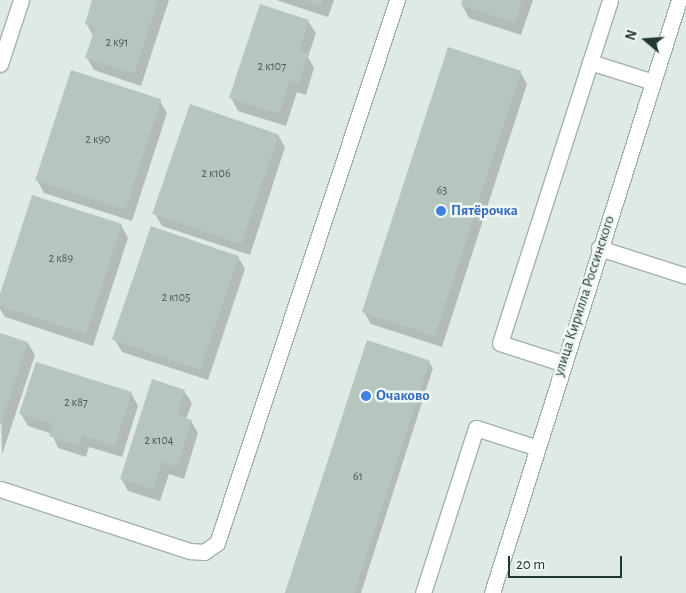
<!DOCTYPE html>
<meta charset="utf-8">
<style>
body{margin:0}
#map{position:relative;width:686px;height:593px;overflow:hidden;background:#e0eae5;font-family:"Alegreya Sans",sans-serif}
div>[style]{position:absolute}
.shadow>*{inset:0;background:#0003}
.building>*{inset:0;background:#b6c5be;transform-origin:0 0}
.roads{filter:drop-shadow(1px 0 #a3b1ac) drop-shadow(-1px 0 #a3b1ac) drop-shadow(0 1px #a3b1ac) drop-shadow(0 -1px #a3b1ac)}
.lane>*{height:15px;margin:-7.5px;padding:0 7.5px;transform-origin:7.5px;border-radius:7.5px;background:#fff}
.secondary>*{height:15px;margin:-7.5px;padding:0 7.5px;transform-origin:7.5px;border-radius:7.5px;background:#fff}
.dots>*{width:14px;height:14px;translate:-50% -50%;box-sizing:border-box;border:2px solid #f0f7f3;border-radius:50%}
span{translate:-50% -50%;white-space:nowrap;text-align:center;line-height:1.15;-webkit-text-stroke:5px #f0f7f3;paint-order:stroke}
.number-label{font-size:12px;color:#475c55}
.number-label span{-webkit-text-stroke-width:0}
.shop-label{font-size:15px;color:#366cbe;font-weight:700}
.left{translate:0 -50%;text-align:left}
.street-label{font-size:15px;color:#223932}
.north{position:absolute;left:621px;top:15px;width:50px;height:50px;-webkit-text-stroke:4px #f0f7f3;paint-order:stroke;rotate:288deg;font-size:14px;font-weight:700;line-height:20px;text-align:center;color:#223932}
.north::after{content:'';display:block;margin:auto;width:18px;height:22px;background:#223932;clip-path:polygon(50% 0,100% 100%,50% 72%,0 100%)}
.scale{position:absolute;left:508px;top:556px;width:114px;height:22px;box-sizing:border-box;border:2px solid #223932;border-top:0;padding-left:6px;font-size:15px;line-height:18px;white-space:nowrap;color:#223932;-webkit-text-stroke:4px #f0f7f3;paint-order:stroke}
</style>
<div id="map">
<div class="shadow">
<i style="clip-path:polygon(94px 0,169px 0,141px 86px,94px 70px,87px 58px,94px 37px,86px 23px)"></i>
<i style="clip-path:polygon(276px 0,334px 0,328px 17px)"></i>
<i style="clip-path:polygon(464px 0,533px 0,521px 35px,469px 18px,462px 5px)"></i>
<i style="clip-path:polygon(308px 21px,316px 33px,308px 57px,314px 68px,306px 95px,297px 92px,286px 126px,238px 111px,231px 98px)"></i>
<i style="clip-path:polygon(520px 72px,527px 84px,442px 347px,371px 324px,364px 312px)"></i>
<i style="clip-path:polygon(160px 101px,167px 113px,132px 221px,44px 193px,37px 180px)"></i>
<i style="clip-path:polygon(278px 135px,285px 147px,250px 255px,162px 226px,155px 214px)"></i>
<i style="clip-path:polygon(121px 225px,128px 238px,93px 346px,5px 317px,0 309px,0 298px)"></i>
<i style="clip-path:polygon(238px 257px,245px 269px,208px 380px,122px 352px,115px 340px)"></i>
<i style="clip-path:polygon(0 334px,28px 343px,35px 355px,2px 455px)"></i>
<i style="clip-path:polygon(429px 362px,433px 368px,361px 593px,288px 593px)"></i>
<i style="clip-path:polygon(184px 391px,192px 403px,186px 419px,191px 421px,198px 433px,184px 479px,169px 474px,160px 501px,128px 491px,121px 478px)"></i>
<i style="clip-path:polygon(131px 393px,138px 406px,122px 457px,89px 447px,86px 457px,58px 448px,52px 434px,28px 426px,21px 414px)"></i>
</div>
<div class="building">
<i style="clip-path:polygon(92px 0,158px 0,134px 74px,85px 58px,95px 28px,85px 24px)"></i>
<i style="clip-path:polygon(306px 0,323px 0,321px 6px)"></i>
<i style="clip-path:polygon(462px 0,522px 0,515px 23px,461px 5px)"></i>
<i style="clip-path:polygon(260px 4px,309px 20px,299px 51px,308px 54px,299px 83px,290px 80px,279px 114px,229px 98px)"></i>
<i style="left:448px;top:47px;width:77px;height:279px;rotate:18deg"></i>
<i style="left:71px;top:70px;width:95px;height:116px;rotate:18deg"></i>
<i style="left:190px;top:104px;width:94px;height:116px;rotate:19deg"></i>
<i style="clip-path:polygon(32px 195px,122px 224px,86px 334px,0 306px,0 294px)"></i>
<i style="left:151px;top:226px;width:93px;height:120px;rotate:19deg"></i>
<i style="clip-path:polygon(0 333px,28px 342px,0 426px)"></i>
<i style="left:367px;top:340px;width:66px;height:266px;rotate:18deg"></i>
<i style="clip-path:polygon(36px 362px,132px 392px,115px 446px,82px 435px,79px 446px,49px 436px,53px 424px,19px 414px)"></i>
<i style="clip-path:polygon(152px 379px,185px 390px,177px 415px,192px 420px,177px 467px,162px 462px,153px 489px,120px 479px)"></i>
</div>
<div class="roads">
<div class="lane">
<i style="left:590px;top:62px;width:66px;rotate:17.6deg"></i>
<i style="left:0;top:64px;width:67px;rotate:-71.8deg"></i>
<i style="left:599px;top:248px;width:91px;rotate:17.8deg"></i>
<i style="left:562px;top:363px;width:65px;rotate:-162.1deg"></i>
<i style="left:500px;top:343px;width:360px;rotate:-72.2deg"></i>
<i style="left:0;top:489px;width:200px;rotate:18.1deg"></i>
<i style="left:190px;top:551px;width:14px;rotate:4deg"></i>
<i style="left:204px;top:552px;width:16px;rotate:-35deg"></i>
<i style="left:217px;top:543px;width:572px;rotate:-71.66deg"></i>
<i style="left:423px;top:593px;width:173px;rotate:-72.2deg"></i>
<i style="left:476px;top:428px;width:62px;rotate:17.9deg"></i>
</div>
<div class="secondary">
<i style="left:492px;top:593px;width:622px;rotate:-72.5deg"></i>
</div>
</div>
<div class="dots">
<i style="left:441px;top:211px;background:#3f7fe0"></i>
<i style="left:366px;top:396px;background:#3f7fe0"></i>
</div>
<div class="number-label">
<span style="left:117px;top:43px">2 к91</span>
<span style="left:272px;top:67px">2 к107</span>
<span style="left:98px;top:140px">2 к90</span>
<span style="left:216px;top:174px">2 к106</span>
<span style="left:442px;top:191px">63</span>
<span style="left:61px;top:259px">2 к89</span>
<span style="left:176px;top:298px">2 к105</span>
<span style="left:76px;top:403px">2 к87</span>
<span style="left:159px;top:441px">2 к104</span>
<span style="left:358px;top:477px">61</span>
</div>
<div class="shop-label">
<span class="left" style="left:451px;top:211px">Пятёрочка</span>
<span class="left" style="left:376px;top:396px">Очаково</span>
</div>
<div class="street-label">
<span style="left:584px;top:296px;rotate:-72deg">улица Кирилла Россинского</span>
</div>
<div class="north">N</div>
<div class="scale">20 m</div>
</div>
